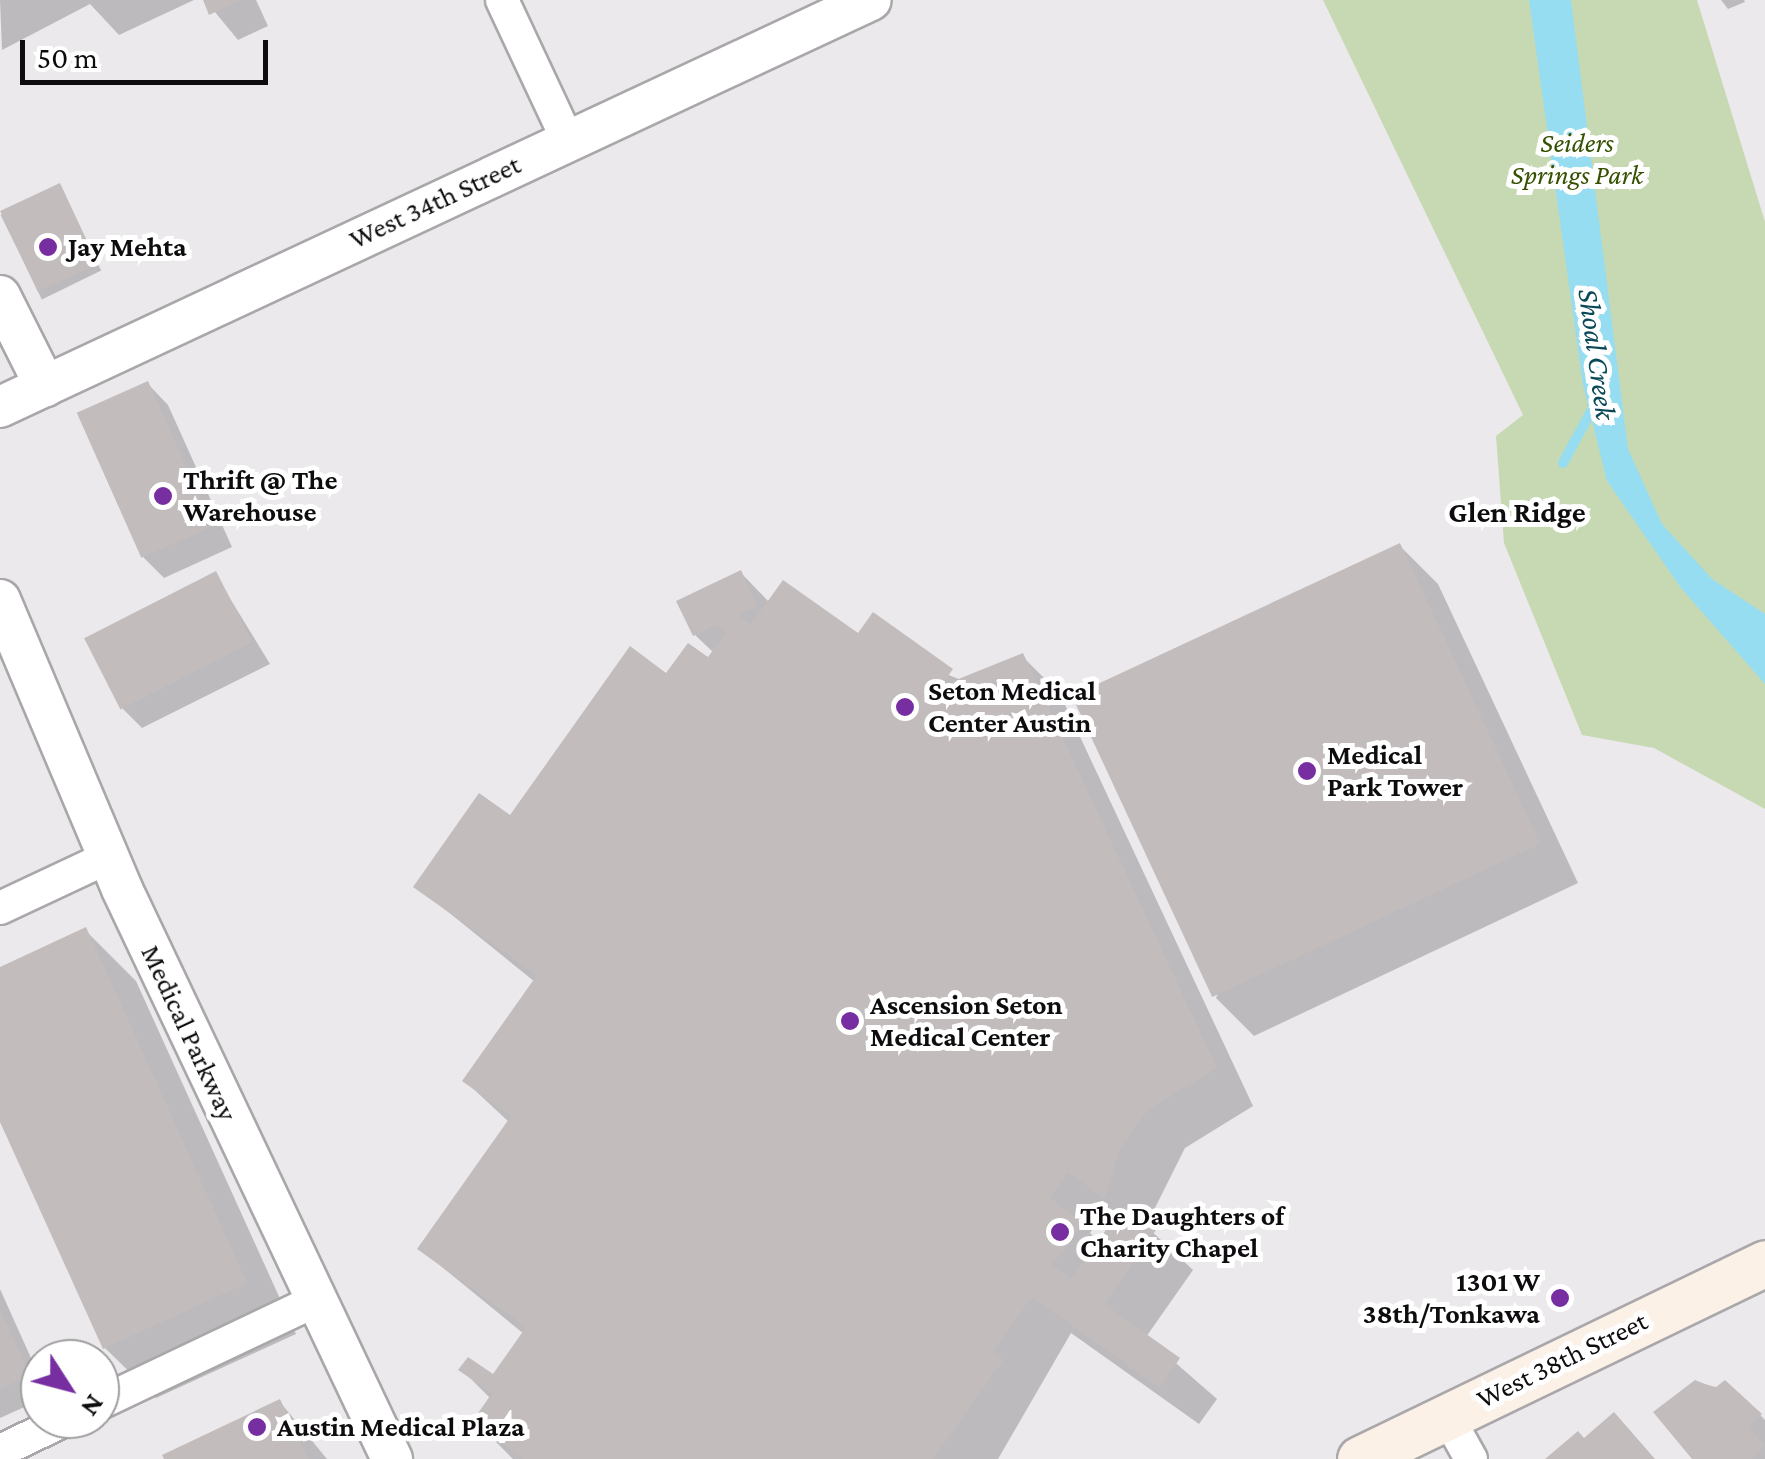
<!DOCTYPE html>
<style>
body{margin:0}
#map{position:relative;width:1765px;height:1459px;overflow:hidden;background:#ece9ec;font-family:"Crimson Pro",serif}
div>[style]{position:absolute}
.green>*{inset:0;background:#c6d9b2}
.water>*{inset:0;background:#97ddf1}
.shadow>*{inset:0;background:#0003;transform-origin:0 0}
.stream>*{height:10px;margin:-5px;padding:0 5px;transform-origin:5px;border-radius:5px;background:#97ddf1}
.building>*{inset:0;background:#c2bdbc;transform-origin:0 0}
.roads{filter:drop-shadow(2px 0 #aaa7aa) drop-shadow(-2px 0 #aaa7aa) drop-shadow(0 2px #aaa7aa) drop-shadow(0 -2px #aaa7aa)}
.minor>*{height:32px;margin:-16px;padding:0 16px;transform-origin:16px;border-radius:16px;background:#fff}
.tertiary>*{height:40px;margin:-20px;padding:0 20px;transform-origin:20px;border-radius:20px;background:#fff}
.secondary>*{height:45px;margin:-22.5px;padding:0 22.5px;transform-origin:22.5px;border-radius:22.5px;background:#fcf1e7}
.dots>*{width:28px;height:28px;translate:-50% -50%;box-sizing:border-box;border:5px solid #fff;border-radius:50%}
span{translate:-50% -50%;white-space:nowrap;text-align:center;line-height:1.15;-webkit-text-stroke:10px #fff;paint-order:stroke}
.park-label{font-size:28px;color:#355000;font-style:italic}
.street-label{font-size:28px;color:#0e0c0e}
.poi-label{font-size:28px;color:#0e0c0e;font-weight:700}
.left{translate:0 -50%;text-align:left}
.right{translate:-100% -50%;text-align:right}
.water-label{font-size:30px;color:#094857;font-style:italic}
.neighbourhood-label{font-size:30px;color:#0e0c0e;font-weight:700}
.north{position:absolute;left:20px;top:1339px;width:100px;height:100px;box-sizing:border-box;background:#fff;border:2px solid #9f9e9f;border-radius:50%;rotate:126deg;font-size:28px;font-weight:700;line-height:40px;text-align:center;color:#0e0c0e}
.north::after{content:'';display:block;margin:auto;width:35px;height:45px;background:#772ea1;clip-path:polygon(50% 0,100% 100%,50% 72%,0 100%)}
.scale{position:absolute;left:20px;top:40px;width:248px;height:45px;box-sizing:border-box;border:5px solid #0e0c0e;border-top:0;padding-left:12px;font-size:30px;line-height:35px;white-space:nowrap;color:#0e0c0e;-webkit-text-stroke:8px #fff;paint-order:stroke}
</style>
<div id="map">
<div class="green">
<i style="clip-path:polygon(1323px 0,1697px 0,1765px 222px,1765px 809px,1654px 748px,1582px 735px,1504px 543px,1496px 436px,1523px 415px)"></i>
</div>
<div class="water">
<i style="clip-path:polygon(1529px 0,1571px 0,1628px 449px,1662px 524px,1712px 579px,1765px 614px,1765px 684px,1681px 588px,1607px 481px,1583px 385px)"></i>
</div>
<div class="shadow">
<i style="clip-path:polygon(0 0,194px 0,119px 35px,90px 4px,2px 50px)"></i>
<i style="clip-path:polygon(205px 0,256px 0,268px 26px,238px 40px)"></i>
<i style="clip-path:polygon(1721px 0,1744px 0,1745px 2px,1728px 9px)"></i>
<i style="left:60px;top:186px;width:94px;height:66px;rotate:64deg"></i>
<i style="clip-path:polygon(148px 384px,168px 405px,232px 547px,164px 578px,144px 558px)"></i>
<i style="clip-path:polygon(1400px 546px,1438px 584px,1578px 883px,1254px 1036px,1216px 998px)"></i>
<i style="clip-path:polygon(evenodd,741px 573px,770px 603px,961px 680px,1022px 656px,1060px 694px,1253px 1106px,1185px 1148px,1146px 1226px,1193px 1270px,1146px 1337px,1217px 1399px,1199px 1424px,1071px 1333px,998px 1459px,513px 1459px,475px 1421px,491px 1399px,461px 1369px,493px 1378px,524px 1334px,420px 1249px,510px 1123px,465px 1081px,535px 982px,416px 886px,511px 819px,667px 676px,709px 660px,714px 653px,695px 635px,741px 573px,1107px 1208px,1119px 1217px,1100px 1243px,1090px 1233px,1107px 1208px)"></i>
<i style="clip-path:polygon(215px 574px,270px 664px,142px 728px,122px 708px)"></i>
<i style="clip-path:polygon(85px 930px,136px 981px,296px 1334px,156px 1398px,105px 1348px,0 1116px,0 969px)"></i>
<i style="clip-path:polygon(0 1289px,40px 1378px,40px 1400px,0 1418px)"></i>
<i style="clip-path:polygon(1696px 1382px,1739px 1393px,1765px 1420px,1765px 1459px,1704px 1459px)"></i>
<i style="clip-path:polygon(280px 1402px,327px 1459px,167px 1459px)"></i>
</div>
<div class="stream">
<i style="left:1563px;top:463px;width:69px;rotate:-61.6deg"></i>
</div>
<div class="building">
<i style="clip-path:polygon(203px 0,241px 0,209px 15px)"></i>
<i style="left:60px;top:183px;width:89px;height:66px;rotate:65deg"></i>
<i style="left:148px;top:381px;width:159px;height:78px;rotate:66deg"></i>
<i style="left:1400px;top:543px;width:332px;height:362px;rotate:65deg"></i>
<i style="clip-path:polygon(741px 570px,757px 606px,737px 615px,751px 624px,783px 580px,858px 633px,873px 612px,953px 669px,941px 686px,1023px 653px,1217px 1068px,1147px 1110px,1119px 1151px,1105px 1199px,1068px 1172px,1050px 1198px,1083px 1223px,1052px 1265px,1071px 1279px,1123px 1206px,1156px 1230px,1104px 1304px,1180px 1358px,1160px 1388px,1032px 1297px,992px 1352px,1003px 1360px,933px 1459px,524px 1459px,472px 1422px,492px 1393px,458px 1370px,468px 1357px,493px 1374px,526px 1327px,417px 1249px,511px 1116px,462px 1081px,537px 975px,413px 887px,479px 793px,510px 815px,630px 646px,666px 673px,688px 643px,708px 657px,726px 632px,716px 625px,693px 636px,676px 601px)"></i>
<i style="left:216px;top:571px;width:80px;height:148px;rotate:63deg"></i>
<i style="clip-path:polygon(86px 927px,247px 1283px,103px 1349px,0 1122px,0 967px)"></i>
<i style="clip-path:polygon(0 1310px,30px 1375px,0 1389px)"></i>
<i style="clip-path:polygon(1695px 1380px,1715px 1388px,1725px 1380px,1762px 1414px,1748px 1427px,1765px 1445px,1752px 1459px,1692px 1459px,1653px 1412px)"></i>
<i style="clip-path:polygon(280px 1399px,308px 1459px,164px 1459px,162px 1455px)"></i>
<i style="clip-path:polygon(1614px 1412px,1655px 1459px,1545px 1459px,1578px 1431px,1584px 1438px)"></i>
</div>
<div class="roads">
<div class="minor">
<i style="left:502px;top:0;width:153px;rotate:64.9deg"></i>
<i style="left:0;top:908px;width:123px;rotate:-25.1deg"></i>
<i style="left:100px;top:1403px;width:236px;rotate:-25.4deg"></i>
<i style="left:1447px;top:1416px;width:49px;rotate:60.8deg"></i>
<i style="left:0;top:1451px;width:74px;rotate:-25.5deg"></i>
</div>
<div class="tertiary">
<i style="left:0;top:296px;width:101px;rotate:63.4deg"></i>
<i style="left:0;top:407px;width:961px;rotate:-25.05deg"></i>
<i style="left:0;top:600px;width:314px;rotate:67.1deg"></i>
<i style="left:122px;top:889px;width:631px;rotate:64.65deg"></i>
</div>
<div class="secondary">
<i style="left:1360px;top:1459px;width:450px;rotate:-25.8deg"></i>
</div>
</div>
<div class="dots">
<i style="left:48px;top:247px;background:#772ea1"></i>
<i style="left:163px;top:496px;background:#772ea1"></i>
<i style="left:905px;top:707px;background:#772ea1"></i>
<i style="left:1307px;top:771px;background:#772ea1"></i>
<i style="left:850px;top:1021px;background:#772ea1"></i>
<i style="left:1060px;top:1232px;background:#772ea1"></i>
<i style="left:1560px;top:1298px;background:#772ea1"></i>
<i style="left:257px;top:1427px;background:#772ea1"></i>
</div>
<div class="park-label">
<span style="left:1577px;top:159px">Seiders<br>Springs Park</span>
</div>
<div class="street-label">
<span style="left:435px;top:202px;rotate:-25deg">West 34th Street</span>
<span style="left:189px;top:1033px;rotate:65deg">Medical Parkway</span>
<span style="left:1562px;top:1360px;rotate:-26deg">West 38th Street</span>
</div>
<div class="poi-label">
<span class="left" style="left:68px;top:247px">Jay Mehta</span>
<span class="left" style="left:183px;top:496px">Thrift @ The<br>Warehouse</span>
<span class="left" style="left:928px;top:707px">Seton Medical<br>Center Austin</span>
<span class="left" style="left:1327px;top:771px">Medical<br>Park Tower</span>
<span class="left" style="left:870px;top:1021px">Ascension Seton<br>Medical Center</span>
<span class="left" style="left:1080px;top:1232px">The Daughters of<br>Charity Chapel</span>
<span class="right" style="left:1540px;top:1298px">1301 W<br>38th/Tonkawa</span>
<span class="left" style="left:277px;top:1427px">Austin Medical Plaza</span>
</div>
<div class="water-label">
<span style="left:1597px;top:354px;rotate:82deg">Shoal Creek</span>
</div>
<div class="neighbourhood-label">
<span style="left:1517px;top:512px">Glen Ridge</span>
</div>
<div class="north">N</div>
<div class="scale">50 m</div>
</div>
